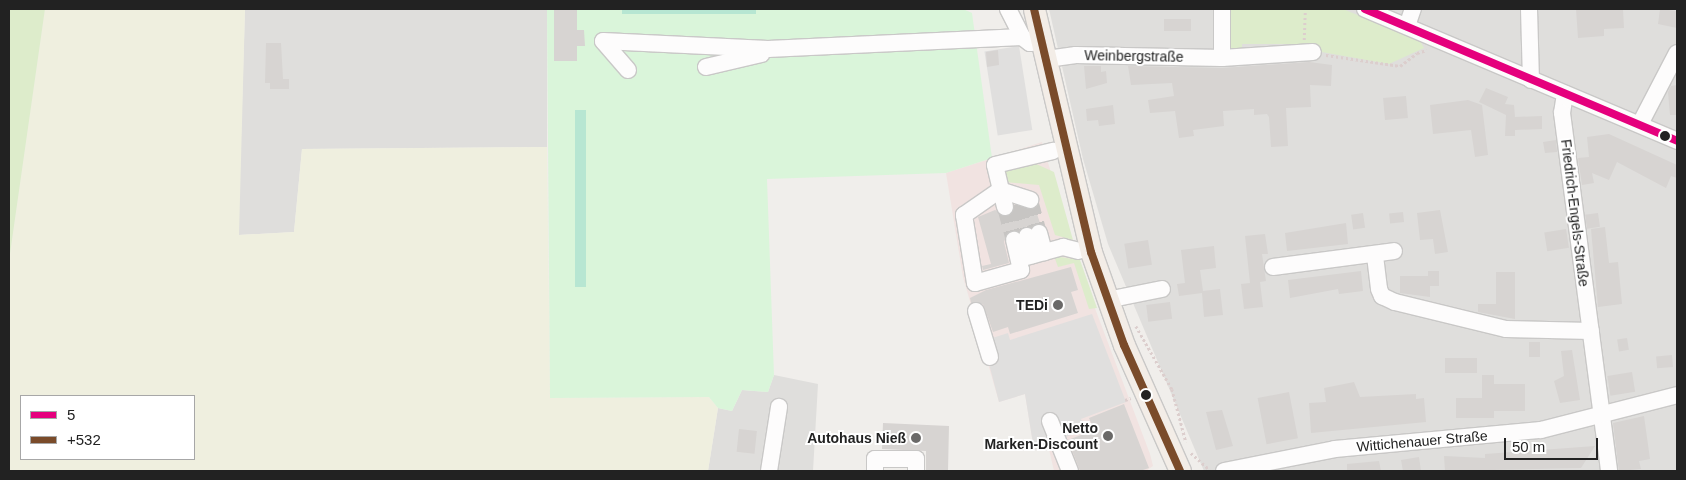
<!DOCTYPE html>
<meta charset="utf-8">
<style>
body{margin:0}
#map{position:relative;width:1686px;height:480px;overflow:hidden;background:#f0eeeb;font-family:Arial,sans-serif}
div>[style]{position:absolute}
.residential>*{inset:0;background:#dfdedc}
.commercial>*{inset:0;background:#f1e3e1}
.farmland>*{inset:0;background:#efefdf}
.grass>*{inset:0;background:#ddeccb}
.park>*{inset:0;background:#daf5da}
.pitch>*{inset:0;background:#b7e6d2;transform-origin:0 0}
.parking>*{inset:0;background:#e0dfde;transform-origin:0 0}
.building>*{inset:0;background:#d7d4d2;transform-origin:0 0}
.minor-tunnel>*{height:16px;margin-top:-8px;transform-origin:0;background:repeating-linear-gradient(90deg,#c7c5c3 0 16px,transparent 0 24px)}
.path>*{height:2.5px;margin-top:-1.25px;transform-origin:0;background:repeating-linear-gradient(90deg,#dccecd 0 2.5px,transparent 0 5px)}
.roads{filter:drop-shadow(1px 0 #c9c8c7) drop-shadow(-1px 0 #c9c8c7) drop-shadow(0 1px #c9c8c7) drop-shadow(0 -1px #c9c8c7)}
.minor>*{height:16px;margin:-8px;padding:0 8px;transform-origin:8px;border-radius:8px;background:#fdfcfc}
.major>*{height:21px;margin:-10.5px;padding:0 10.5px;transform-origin:10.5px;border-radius:10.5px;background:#f3ede7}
.bus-1>*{height:8px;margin:-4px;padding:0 4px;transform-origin:4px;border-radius:4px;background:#e5007d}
.bus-2>*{height:8px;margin:-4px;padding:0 4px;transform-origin:4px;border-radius:4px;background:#7a4b2a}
.dots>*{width:14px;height:14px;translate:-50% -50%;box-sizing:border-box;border:2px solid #fff;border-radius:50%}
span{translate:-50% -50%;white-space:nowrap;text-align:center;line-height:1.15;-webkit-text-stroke:4px #fff;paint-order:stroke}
.street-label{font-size:14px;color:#222}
.poi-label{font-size:14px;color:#222;font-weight:700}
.right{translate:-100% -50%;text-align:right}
.frame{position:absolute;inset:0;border:10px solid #222;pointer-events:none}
.legend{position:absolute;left:20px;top:395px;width:175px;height:65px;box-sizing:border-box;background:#fff;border:1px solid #a7a7a7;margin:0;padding:6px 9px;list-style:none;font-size:15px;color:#222}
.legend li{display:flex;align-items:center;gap:10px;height:25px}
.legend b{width:25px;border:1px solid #a7a7a7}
.scale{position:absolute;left:1504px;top:438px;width:94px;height:22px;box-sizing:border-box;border:2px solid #222;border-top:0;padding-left:6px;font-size:15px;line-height:18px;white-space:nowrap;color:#222;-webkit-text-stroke:4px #fff;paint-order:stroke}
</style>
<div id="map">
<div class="residential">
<i style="clip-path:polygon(245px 9px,547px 9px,547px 147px,302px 149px,294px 232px,238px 235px)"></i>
<i style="clip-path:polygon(1049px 9px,1677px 9px,1677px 471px,1204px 471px,1108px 244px,1083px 159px)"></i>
<i style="clip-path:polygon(774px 375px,818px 384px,813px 471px,708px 471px,718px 408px,732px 411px,742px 390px,768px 392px)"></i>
</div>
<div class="commercial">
<i style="clip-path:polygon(1042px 142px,1076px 258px,1150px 454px,1153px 466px,1146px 471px,1054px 471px,1048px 445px,1034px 450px,1025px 394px,999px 402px,963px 277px,946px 173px)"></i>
</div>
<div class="farmland">
<i style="clip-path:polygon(evenodd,45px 9px,245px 9px,239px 235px,294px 232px,302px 149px,547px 147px,550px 398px,709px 397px,718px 408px,708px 471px,9px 471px,9px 261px,45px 9px,21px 396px,194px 396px,194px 459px,21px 459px,21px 396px)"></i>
</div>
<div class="grass">
<i style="clip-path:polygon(9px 9px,45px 9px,9px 261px)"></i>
<i style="clip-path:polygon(1227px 9px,1343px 9px,1420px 41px,1424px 48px,1389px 64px,1316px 51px,1314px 44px,1242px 44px,1242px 53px,1229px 51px)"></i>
<i style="clip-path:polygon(1034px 163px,1054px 172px,1073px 240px,1055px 235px,1039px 185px,1005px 182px,1002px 173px,1006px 169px)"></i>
<i style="clip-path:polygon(1054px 256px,1080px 260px,1097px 308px,1089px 309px,1074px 263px,1058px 267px)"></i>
</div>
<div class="park">
<i style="clip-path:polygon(547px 9px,963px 9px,972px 13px,992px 158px,946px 173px,767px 179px,774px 375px,768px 392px,742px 390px,732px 411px,718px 408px,709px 397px,550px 398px)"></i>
</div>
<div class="pitch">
<i style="left:622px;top:9px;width:134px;height:5px"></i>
<i style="left:575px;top:110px;width:11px;height:177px"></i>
</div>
<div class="parking">
<i style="left:1019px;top:46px;width:85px;height:35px;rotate:81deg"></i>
<i style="clip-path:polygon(1092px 314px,1126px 402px,1081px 419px,1085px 429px,1034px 450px,1025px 394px,999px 402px,983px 341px,1008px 333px,1010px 340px)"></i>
</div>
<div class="building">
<i style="clip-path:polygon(554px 9px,577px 9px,577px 30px,584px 30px,585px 46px,577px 46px,577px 61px,554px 61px)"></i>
<i style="clip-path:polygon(1576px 9px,1623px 9px,1624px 28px,1604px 29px,1604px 36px,1578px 38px)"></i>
<i style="clip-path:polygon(1660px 9px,1677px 11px,1677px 28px,1658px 24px)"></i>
<i style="left:1164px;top:19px;width:27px;height:12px"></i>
<i style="clip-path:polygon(266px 43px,281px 43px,283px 79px,289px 79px,289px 89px,270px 89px,270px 83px,265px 83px)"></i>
<i style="clip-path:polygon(998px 50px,999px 65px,987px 67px,986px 52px)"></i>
<i style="clip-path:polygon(1309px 62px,1332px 65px,1331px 86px,1310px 85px,1311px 107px,1286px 108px,1288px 146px,1271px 147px,1269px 117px,1267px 114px,1254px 115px,1254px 109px,1223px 111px,1224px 126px,1193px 130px,1194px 136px,1179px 138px,1175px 111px,1150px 113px,1148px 100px,1174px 96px,1172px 83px,1131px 85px,1128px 66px,1222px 68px)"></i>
<i style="clip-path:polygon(1084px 66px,1101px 66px,1101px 72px,1106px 71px,1107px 83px,1086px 89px)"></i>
<i style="clip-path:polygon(1677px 85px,1677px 115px,1670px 115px,1668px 92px,1671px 86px)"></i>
<i style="clip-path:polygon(1486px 88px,1508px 97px,1505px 104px,1514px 105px,1515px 117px,1542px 116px,1542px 129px,1515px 130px,1515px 136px,1505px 136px,1506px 115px,1479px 102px)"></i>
<i style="left:1406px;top:96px;width:22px;height:23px;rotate:85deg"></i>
<i style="clip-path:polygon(1468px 100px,1482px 105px,1488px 155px,1475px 157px,1471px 130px,1433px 134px,1430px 105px)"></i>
<i style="clip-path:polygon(1113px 105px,1115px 124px,1099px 126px,1098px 120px,1087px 121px,1086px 109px)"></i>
<i style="clip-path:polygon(1609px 134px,1677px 165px,1677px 178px,1671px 176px,1666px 188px,1617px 162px,1609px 180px,1592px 173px,1594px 183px,1582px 185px,1578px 158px,1589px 157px,1587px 137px)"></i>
<i style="clip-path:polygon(1556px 140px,1557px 152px,1545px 153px,1543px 142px)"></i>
<i style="clip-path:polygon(1015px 205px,1035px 208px,1040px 223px,1008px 232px,1004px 242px,1009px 263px,983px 270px,982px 266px,991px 264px,978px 217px,995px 210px,1008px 217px)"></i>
<i style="clip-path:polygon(1440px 210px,1448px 252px,1435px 254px,1433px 239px,1420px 240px,1417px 213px)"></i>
<i style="left:1403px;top:212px;width:10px;height:14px;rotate:84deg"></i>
<i style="left:1363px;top:213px;width:15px;height:12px;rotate:82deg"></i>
<i style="left:1598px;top:213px;width:14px;height:13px;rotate:82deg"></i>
<i style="clip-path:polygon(1346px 223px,1348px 244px,1287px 251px,1285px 233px)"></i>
<i style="clip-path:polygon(1605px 227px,1609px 263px,1618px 262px,1622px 304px,1598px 307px,1591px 229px)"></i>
<i style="left:1566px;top:229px;width:19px;height:22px;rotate:81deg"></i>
<i style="clip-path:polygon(1265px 234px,1268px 254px,1262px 254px,1266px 281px,1260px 282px,1263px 307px,1244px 309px,1241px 284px,1250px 283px,1245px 236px)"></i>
<i style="left:1148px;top:240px;width:25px;height:24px;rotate:81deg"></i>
<i style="clip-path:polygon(1214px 246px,1216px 268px,1200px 270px,1203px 291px,1220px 289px,1223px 315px,1204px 317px,1202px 293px,1179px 296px,1177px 284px,1185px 283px,1181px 250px)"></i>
<i style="clip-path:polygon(1071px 267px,1078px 290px,1071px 292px,1078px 313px,1010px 334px,1008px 327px,993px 332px,983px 304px,971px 303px,970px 298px,986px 290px)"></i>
<i style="clip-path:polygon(1361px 271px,1363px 291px,1339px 294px,1338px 289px,1290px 298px,1288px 280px)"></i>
<i style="clip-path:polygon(1428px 271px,1439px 271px,1439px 286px,1430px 286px,1430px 297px,1400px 293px,1400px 276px,1428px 276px)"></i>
<i style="clip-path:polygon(1496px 272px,1515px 272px,1515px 319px,1478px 312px,1478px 304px,1496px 304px)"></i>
<i style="left:1170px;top:302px;width:17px;height:24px;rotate:83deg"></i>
<i style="left:1627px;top:338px;width:12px;height:10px;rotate:81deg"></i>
<i style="left:1529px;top:342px;width:11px;height:15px"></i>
<i style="clip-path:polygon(1572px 350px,1580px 400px,1560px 403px,1554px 381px,1564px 376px,1561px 351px)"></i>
<i style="left:1672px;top:355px;width:12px;height:16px;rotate:85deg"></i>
<i style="left:1477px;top:358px;width:15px;height:32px;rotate:90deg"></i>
<i style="left:1632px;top:372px;width:20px;height:25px;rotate:81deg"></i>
<i style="clip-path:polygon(1482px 375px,1494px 375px,1494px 384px,1525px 384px,1525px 411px,1494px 411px,1494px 418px,1456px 418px,1456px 398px,1482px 398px)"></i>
<i style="clip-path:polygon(1354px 382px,1360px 397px,1416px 394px,1416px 399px,1424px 398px,1426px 422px,1311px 433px,1309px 403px,1326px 402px,1324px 388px)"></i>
<i style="left:1289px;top:392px;width:47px;height:32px;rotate:79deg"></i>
<i style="clip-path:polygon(1124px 404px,1149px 468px,1140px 471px,1080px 471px,1068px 440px,1094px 430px,1089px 418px)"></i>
<i style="clip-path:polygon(1222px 410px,1233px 446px,1216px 450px,1206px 412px)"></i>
<i style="clip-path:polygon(1644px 416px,1650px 459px,1639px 461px,1641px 469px,1619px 471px,1613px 423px)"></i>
<i style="clip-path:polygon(883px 423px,949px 426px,948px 471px,926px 471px,926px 451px,882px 449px)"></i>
<i style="left:739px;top:429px;width:18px;height:23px;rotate:6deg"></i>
<i style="clip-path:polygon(1595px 446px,1581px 468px,1445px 471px,1444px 456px,1485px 458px,1485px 454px)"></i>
<i style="clip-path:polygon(1419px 457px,1421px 471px,1403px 471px,1401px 460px)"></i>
<i style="clip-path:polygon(1379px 461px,1381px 471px,1347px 471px,1347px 464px)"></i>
</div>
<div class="minor-tunnel">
<i style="left:1030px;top:200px;width:34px;rotate:75deg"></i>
<i style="left:1018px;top:204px;width:33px;rotate:74deg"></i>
<i style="left:1005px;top:207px;width:34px;rotate:75deg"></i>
</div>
<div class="path">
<i style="left:1304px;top:40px;width:31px;rotate:-88deg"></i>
<i style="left:1326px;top:55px;width:75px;rotate:8.5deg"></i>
<i style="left:1400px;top:66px;width:21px;rotate:-37deg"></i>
<i style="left:1417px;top:53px;width:10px;rotate:-17deg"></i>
<i style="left:1136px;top:326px;width:73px;rotate:60.3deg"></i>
<i style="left:1172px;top:389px;width:55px;rotate:75.2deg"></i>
<i style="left:1125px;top:400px;width:6px;rotate:-18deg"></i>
<i style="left:1191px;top:453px;width:25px;rotate:42deg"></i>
</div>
<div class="roads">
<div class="minor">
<i style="left:1008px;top:9px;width:31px;rotate:63deg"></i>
<i style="left:1222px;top:9px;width:49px;rotate:90deg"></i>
<i style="left:1365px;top:9px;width:339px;rotate:22.9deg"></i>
<i style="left:1529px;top:9px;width:71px;rotate:88.4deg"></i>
<i style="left:1407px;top:26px;width:18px;rotate:-71deg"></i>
<i style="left:1047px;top:59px;width:29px;rotate:-8deg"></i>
<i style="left:1076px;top:55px;width:146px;rotate:1.2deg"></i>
<i style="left:1222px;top:58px;width:91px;rotate:-3.8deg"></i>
<i style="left:706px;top:67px;width:57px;rotate:-13.1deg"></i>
<i style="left:628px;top:70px;width:38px;rotate:-131deg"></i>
<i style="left:603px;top:41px;width:165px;rotate:2.8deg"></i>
<i style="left:768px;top:49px;width:254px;rotate:-2.7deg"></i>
<i style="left:1022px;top:37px;width:10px;rotate:37deg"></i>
<i style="left:1030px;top:43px;width:13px;rotate:-4deg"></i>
<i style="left:1565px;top:94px;width:19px;rotate:99deg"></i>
<i style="left:1562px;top:113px;width:361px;rotate:82.5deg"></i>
<i style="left:1640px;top:124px;width:80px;rotate:-62.5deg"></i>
<i style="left:1000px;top:190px;width:44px;rotate:145.2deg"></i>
<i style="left:964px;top:215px;width:69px;rotate:80.8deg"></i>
<i style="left:975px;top:283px;width:48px;rotate:-15.8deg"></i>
<i style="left:1021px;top:270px;width:31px;rotate:-103deg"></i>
<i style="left:1000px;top:190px;width:32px;rotate:18deg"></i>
<i style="left:1005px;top:207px;width:43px;rotate:-103.4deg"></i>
<i style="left:995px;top:165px;width:60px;rotate:-13.6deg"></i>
<i style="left:1039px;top:233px;width:20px;rotate:75deg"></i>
<i style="left:1027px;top:236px;width:20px;rotate:75deg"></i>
<i style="left:1375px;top:256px;width:33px;rotate:83deg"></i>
<i style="left:1379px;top:289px;width:8px;rotate:67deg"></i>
<i style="left:1382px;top:296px;width:14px;rotate:25deg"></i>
<i style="left:1395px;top:302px;width:114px;rotate:13.7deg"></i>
<i style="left:1506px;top:329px;width:85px;rotate:1.3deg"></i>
<i style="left:1019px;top:259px;width:46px;rotate:-15.3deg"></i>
<i style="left:1063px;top:247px;width:16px;rotate:14deg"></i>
<i style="left:1273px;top:267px;width:122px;rotate:-7.5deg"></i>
<i style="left:1107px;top:300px;width:56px;rotate:-11.3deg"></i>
<i style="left:976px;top:311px;width:48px;rotate:73.1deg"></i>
<i style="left:1050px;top:421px;width:54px;rotate:68.2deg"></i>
<i style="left:769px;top:471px;width:65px;rotate:-81.1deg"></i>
<i style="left:875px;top:471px;width:12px;rotate:-90deg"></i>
<i style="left:875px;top:459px;width:41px"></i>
<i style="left:916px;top:459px;width:12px;rotate:90deg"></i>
<i style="left:1224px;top:471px;width:113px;rotate:-11.2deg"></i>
<i style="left:1335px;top:449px;width:207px;rotate:-5.3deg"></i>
<i style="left:1541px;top:430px;width:140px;rotate:-14.4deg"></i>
</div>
<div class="major">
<i style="left:1034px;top:9px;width:250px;rotate:76.8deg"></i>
<i style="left:1091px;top:252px;width:99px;rotate:70.5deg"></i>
<i style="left:1124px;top:345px;width:138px;rotate:66deg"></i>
</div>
</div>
<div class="bus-1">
<i style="left:1365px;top:9px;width:339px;rotate:22.9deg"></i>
</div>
<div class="bus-2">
<i style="left:1034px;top:9px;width:250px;rotate:76.8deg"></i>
<i style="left:1091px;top:252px;width:99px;rotate:70.5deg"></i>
<i style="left:1124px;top:345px;width:138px;rotate:66deg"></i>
</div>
<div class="dots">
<i style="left:1665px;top:136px;background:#222"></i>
<i style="left:1058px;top:305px;background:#6a6968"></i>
<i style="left:1146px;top:395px;background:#222"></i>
<i style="left:1108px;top:436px;background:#6a6968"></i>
<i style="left:916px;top:438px;background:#6a6968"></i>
</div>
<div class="street-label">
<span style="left:1134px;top:56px;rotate:1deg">Weinbergstraße</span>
<span style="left:1575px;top:213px;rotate:83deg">Friedrich-Engels-Straße</span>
<span style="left:1422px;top:441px;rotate:-5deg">Wittichenauer Straße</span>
</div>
<div class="poi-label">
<span class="right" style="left:1048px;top:305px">TEDi</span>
<span class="right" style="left:1098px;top:436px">Netto<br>Marken-Discount</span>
<span class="right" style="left:906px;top:438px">Autohaus Nieß</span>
</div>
<div class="frame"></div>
<ul class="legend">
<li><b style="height:6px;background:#e5007d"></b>5</li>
<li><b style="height:6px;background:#7a4b2a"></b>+532</li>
</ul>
<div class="scale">50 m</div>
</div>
